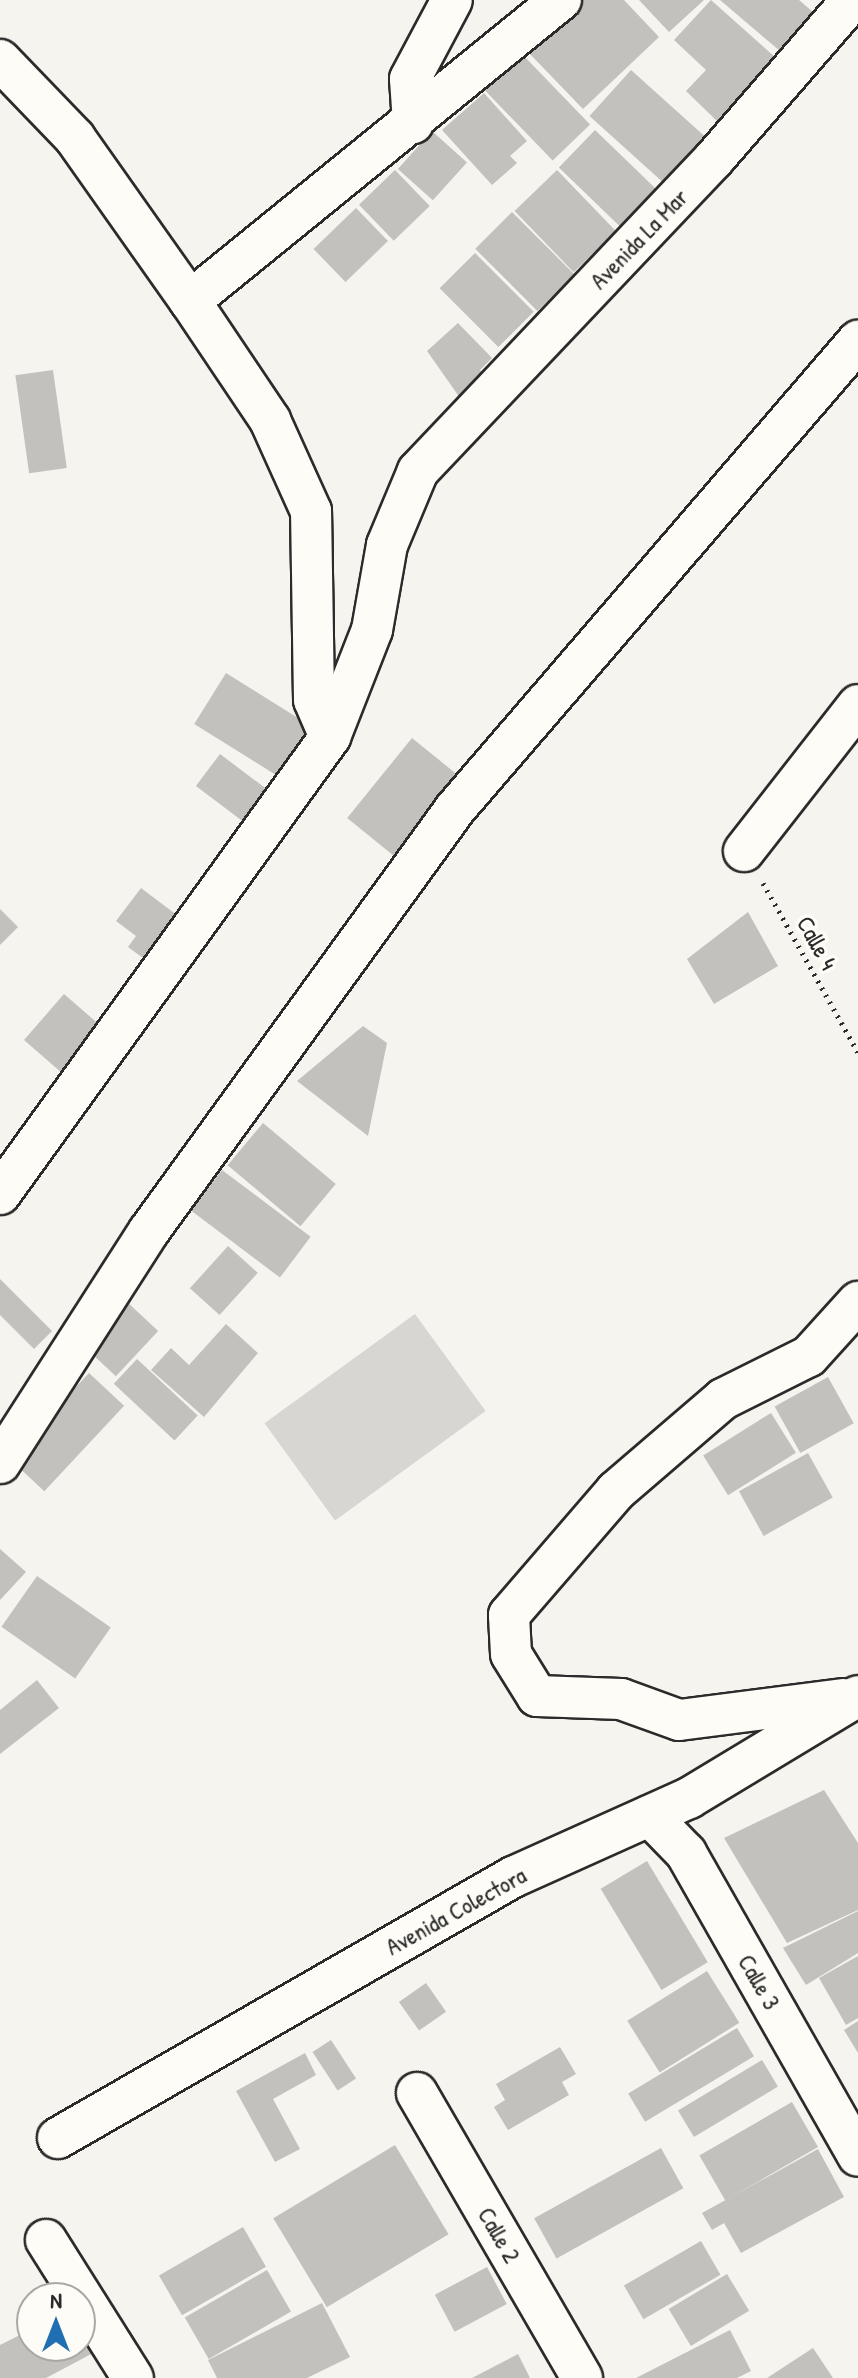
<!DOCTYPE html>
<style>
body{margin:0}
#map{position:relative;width:858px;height:2378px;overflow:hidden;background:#f5f4ef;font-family:"Patrick Hand",sans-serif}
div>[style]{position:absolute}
.green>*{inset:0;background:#d7d6d2;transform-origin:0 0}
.building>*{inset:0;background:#c2c1be;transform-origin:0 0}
.path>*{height:5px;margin-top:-2.5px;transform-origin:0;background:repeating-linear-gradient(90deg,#2b2b2b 0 2px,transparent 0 8px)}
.roads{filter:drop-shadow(2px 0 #2b2b2b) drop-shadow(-2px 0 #2b2b2b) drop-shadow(0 2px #2b2b2b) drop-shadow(0 -2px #2b2b2b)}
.minor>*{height:40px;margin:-20px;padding:0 20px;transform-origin:20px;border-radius:20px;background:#fdfcf7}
span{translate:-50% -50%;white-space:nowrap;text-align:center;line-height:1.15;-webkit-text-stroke:7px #fdfcf7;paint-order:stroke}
.street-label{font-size:24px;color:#2b2b2b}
.north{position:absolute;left:16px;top:2282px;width:80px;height:80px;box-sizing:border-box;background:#fdfcf7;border:2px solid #a9a8a5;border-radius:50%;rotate:0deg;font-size:22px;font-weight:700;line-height:32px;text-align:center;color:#2b2b2b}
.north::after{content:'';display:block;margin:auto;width:28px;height:36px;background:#1f6fb2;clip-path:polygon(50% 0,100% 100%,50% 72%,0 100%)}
</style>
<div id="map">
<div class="green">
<i style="left:415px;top:1314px;width:120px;height:186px;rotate:54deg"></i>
</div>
<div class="building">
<i style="clip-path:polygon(583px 0,624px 0,659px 37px,583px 109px,528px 52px)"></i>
<i style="clip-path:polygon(639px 0,704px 0,669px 32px)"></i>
<i style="clip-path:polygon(711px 0,776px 58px,717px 121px,686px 91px,706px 70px,674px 40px)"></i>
<i style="clip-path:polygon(720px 0,799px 0,813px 12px,780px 51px)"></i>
<i style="left:522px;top:54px;width:98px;height:52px;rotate:46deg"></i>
<i style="left:631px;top:70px;width:101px;height:62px;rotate:42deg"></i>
<i style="clip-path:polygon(484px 93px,527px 141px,510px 156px,517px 163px,492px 185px,442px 130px)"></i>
<i style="left:595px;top:130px;width:86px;height:52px;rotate:44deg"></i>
<i style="left:432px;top:131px;width:47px;height:51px;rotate:42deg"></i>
<i style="left:395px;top:170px;width:50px;height:50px;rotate:46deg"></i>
<i style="left:557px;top:170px;width:85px;height:59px;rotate:46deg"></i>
<i style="left:356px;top:208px;width:46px;height:59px;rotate:46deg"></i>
<i style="left:512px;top:212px;width:88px;height:52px;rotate:45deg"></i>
<i style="left:475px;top:253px;width:83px;height:50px;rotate:45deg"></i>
<i style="clip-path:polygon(458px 323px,492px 358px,480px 370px,490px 381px,465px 405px,427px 351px)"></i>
<i style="left:53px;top:370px;width:99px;height:38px;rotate:82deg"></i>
<i style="left:226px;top:673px;width:109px;height:60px;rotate:32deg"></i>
<i style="left:412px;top:738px;width:63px;height:103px;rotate:39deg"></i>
<i style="left:220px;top:754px;width:76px;height:40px;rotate:37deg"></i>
<i style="clip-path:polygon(141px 888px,186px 922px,154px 966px,128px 947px,136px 936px,116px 921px)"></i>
<i style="clip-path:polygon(0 909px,18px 927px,0 945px)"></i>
<i style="clip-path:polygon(748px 912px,778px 966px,714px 1004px,687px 959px)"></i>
<i style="left:64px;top:994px;width:55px;height:61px;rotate:41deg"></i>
<i style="clip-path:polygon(363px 1026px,387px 1043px,368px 1136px,297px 1081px)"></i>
<i style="left:263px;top:1123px;width:95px;height:55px;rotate:40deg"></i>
<i style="left:222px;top:1170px;width:111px;height:51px;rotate:37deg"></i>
<i style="left:228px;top:1246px;width:40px;height:57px;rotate:42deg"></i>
<i style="clip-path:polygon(0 1279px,52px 1331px,34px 1349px,0 1315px)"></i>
<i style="left:126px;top:1301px;width:44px;height:62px;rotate:43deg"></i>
<i style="clip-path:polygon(226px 1324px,258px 1353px,204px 1417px,151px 1370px,171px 1348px,189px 1365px)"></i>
<i style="left:137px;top:1359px;width:83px;height:34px;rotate:43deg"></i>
<i style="left:89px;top:1373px;width:48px;height:117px;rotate:43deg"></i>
<i style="left:828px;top:1377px;width:53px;height:61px;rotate:61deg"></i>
<i style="left:771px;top:1413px;width:47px;height:80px;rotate:58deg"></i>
<i style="left:808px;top:1453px;width:51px;height:79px;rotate:61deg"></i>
<i style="clip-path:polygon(0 1549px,26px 1572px,0 1600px)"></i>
<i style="left:37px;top:1576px;width:90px;height:62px;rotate:35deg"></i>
<i style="clip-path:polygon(37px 1680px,59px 1708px,0 1754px,0 1710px)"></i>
<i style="clip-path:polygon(824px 1790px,858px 1843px,858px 1910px,787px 1943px,724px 1838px)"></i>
<i style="left:647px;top:1861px;width:118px;height:54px;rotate:59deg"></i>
<i style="clip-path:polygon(858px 1911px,858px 1953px,806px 1985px,783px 1948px)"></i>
<i style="clip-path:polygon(858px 1956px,858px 2018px,846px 2025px,819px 1978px)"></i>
<i style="left:707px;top:1971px;width:61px;height:94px;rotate:58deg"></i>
<i style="left:426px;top:1983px;width:35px;height:33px;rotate:55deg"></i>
<i style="clip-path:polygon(858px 2021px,858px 2053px,844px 2030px)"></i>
<i style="left:737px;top:2028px;width:33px;height:127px;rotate:59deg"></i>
<i style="left:331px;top:2040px;width:46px;height:22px;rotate:57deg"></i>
<i style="clip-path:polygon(560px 2047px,576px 2074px,562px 2082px,569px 2095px,508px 2130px,494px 2107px,505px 2100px,496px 2084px)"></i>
<i style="clip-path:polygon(305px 2053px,316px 2075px,273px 2099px,300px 2149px,275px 2162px,236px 2091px)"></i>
<i style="left:762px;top:2060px;width:31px;height:98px;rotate:59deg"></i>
<i style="left:792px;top:2102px;width:52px;height:107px;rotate:60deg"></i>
<i style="left:395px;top:2145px;width:104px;height:142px;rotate:59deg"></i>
<i style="left:661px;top:2148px;width:46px;height:145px;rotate:61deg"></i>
<i style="clip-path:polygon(818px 2149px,844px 2197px,741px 2253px,724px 2223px,712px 2230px,702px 2213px)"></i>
<i style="left:243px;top:2227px;width:46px;height:97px;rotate:60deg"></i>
<i style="left:701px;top:2241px;width:39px;height:89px;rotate:60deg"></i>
<i style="left:487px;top:2267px;width:42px;height:59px;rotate:62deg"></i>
<i style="left:267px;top:2270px;width:48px;height:95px;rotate:60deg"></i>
<i style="left:727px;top:2274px;width:43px;height:68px;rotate:59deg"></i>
<i style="clip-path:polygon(322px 2303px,350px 2357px,307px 2378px,217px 2378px,208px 2360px)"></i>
<i style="clip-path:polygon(80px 2325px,95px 2352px,46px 2378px,0 2378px,0 2345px,32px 2329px,32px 2346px,80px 2346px)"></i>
<i style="clip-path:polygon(730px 2330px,751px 2371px,737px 2378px,636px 2378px)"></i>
<i style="clip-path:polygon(813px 2348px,833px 2378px,767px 2378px)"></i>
<i style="clip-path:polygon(518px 2354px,530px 2378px,472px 2378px)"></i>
</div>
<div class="path">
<i style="left:763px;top:883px;width:194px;rotate:60.7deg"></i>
</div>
<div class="roads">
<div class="minor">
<i style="left:0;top:60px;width:108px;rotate:46.1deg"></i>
<i style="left:75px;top:138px;width:199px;rotate:54.8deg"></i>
<i style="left:413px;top:123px;width:44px;rotate:-93.9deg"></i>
<i style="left:410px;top:79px;width:89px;rotate:-62deg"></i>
<i style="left:330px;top:737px;width:40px;rotate:-113.4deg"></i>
<i style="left:314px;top:700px;width:189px;rotate:-90.9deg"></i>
<i style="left:311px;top:511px;width:100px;rotate:-114.3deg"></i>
<i style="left:270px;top:420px;width:143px;rotate:-123.9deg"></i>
<i style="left:190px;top:301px;width:478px;rotate:-39.1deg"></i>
<i style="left:744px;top:851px;width:185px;rotate:-52deg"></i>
<i style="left:0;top:1194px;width:564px;rotate:-54.17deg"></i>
<i style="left:330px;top:737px;width:115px;rotate:-68.6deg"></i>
<i style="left:372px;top:630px;width:86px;rotate:-80deg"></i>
<i style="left:387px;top:545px;width:80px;rotate:-67.3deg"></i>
<i style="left:418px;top:471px;width:430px;rotate:-46.5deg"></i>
<i style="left:714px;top:159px;width:211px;rotate:-49deg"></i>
<i style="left:0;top:1463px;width:276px;rotate:-57.3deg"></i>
<i style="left:149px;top:1231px;width:521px;rotate:-54.05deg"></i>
<i style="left:455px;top:809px;width:618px;rotate:-49.27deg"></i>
<i style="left:843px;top:1699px;width:165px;rotate:172.7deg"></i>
<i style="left:679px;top:1720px;width:62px;rotate:-160.1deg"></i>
<i style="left:621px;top:1699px;width:84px;rotate:-178deg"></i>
<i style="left:537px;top:1696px;width:49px;rotate:-121.8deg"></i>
<i style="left:511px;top:1654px;width:39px;rotate:-93deg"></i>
<i style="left:509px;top:1615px;width:164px;rotate:-49.2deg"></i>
<i style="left:616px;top:1491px;width:141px;rotate:-40.7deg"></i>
<i style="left:723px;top:1399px;width:96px;rotate:-26.6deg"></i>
<i style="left:809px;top:1356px;width:73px;rotate:-47.8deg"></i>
<i style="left:650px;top:1816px;width:52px;rotate:45.8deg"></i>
<i style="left:686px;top:1853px;width:348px;rotate:60.4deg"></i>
<i style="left:417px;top:2093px;width:329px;rotate:59.9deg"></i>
<i style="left:58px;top:2138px;width:525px;rotate:-29.84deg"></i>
<i style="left:513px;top:1877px;width:193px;rotate:-24.2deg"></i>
<i style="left:689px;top:1798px;width:197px;rotate:-31.1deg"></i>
<i style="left:46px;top:2240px;width:163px;rotate:57.8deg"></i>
</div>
</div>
<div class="street-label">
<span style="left:639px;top:239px;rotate:-46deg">Avenida La Mar</span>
<span style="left:817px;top:943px;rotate:61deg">Calle 4</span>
<span style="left:456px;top:1911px;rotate:-29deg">Avenida Colectora</span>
<span style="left:759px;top:1982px;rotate:60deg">Calle 3</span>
<span style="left:499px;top:2235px;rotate:60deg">Calle 2</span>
</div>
<div class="north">N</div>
</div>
